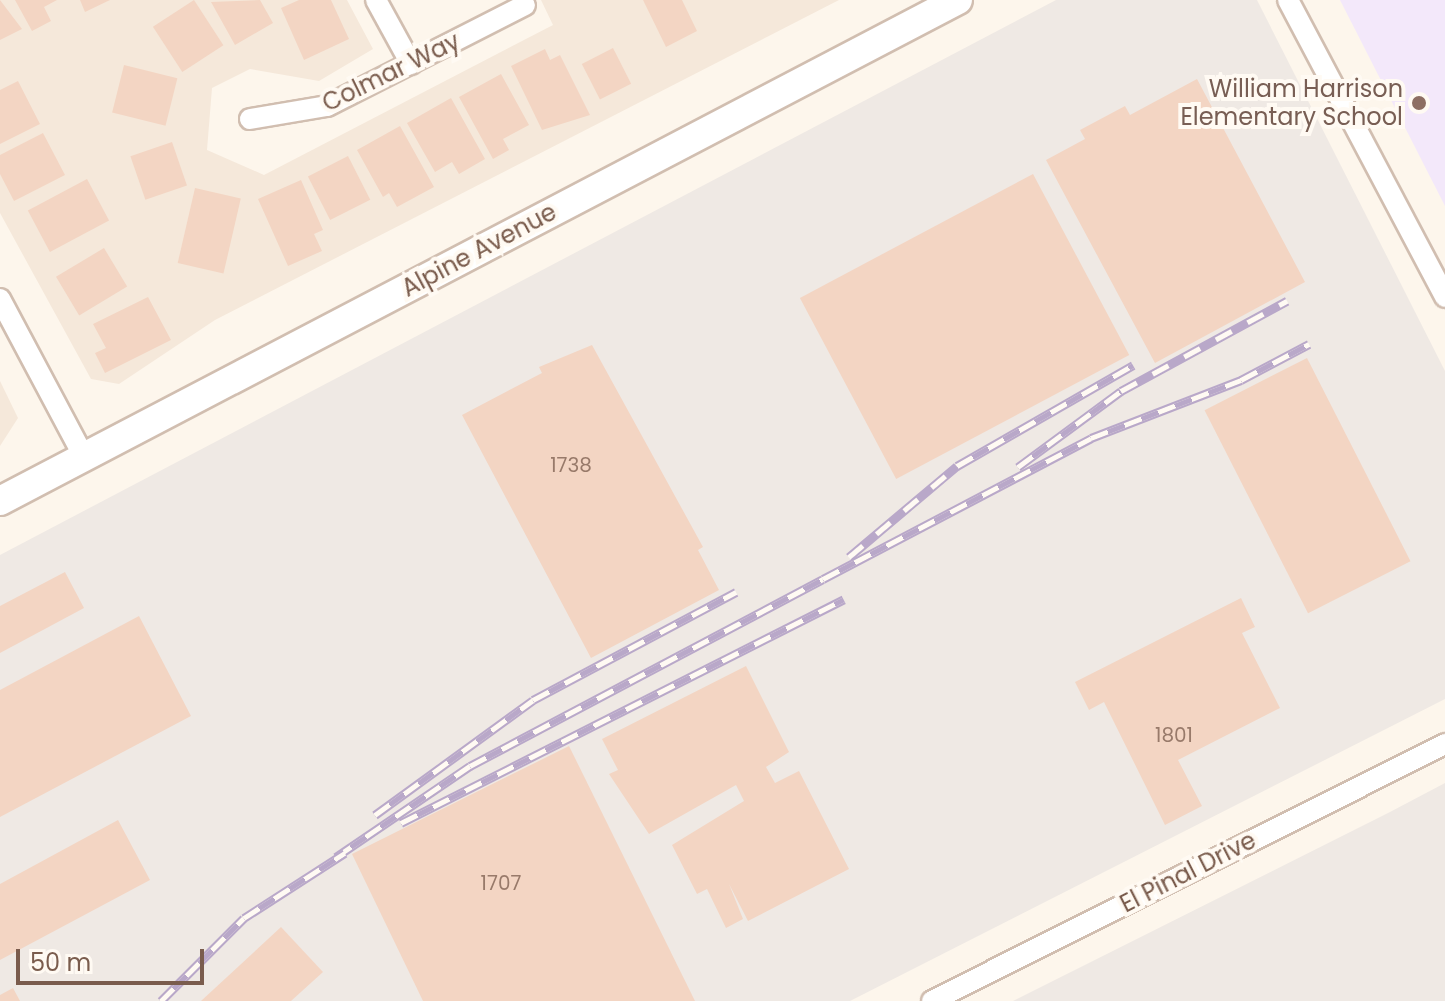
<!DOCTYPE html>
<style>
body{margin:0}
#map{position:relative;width:1445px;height:1001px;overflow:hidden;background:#fdf6ec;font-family:Poppins,sans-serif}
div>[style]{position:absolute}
.residential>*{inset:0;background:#f5e8da}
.industrial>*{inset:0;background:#efe9e4}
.education>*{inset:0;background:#f3e8fa}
.building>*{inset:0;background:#f3d5c3;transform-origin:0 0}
.roads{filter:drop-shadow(2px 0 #d1beb0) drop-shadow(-2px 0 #d1beb0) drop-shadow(0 2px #d1beb0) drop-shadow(0 -2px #d1beb0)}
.street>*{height:20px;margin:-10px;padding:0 10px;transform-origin:10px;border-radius:10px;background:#fff}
.secondary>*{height:28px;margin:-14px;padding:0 14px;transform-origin:14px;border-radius:14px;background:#fff}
.rail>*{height:9px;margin-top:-4.5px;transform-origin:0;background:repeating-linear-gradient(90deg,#fffaf3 0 18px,#b9a8c9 0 36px);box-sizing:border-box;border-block:2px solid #b9a8c9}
.dots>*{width:22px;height:22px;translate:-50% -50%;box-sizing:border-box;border:4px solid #fffaf3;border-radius:50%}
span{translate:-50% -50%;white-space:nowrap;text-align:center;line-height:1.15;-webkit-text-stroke:8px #fffaf3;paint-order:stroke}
.number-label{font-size:20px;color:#987a6a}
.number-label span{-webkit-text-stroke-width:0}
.street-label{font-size:24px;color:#7a5c4d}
.education-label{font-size:24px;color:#785e54}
.right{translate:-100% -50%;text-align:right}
.scale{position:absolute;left:16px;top:949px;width:188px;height:36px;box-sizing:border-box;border:4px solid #7a5c4d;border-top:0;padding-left:10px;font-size:24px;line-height:28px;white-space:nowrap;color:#7a5c4d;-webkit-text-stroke:6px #fffaf3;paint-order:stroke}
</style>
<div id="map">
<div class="residential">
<i style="clip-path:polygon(0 0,347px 0,373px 49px,319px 81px,250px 69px,212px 88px,207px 150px,264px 175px,553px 25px,541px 0,839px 0,215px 320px,119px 384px,91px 379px,0 213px)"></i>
<i style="clip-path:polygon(0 381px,18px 418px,0 446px)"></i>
</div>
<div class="industrial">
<i style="clip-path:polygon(1056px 0,1257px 0,1445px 371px,1445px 699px,850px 1001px,0 1001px,0 555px)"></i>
<i style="clip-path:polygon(1445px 783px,1445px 1001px,1013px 1001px,1390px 812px)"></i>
</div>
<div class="education">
<i style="clip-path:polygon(1340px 0,1445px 0,1445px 206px)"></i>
</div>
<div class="building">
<i style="clip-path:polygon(0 0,22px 29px,0 40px)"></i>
<i style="clip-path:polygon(15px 0,57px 0,44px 7px,51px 21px,32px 31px)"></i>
<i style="clip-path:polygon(80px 0,110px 0,85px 12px)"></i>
<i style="left:194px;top:0;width:54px;height:49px;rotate:57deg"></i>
<i style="clip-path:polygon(260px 0,273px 23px,235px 45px,211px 2px)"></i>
<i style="clip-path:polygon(299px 0,331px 0,349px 39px,304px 60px,281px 8px)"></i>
<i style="clip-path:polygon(643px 0,682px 0,697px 31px,666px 47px)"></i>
<i style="left:613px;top:48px;width:40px;height:35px;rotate:63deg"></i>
<i style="clip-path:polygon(545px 49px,550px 60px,560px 55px,590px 115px,542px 130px,511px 66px)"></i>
<i style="left:124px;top:65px;width:55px;height:49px;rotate:14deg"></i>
<i style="clip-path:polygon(501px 74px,529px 125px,503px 139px,509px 150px,493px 159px,459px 97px)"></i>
<i style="clip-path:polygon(1197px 79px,1305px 282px,1155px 363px,1046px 160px,1085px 139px,1080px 130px,1125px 106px,1130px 115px)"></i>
<i style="clip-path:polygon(18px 81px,40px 124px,0 144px,0 90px)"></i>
<i style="clip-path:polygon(451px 98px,485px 159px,459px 174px,452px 162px,435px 172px,407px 123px)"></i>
<i style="clip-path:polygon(400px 126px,434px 187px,397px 207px,389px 193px,383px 197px,357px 150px)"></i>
<i style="clip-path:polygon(43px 133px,65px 175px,14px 201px,0 174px,0 155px)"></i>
<i style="left:172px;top:142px;width:46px;height:44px;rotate:71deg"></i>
<i style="left:348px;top:156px;width:49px;height:45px;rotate:63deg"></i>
<i style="left:1033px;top:174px;width:205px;height:264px;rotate:62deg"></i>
<i style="left:87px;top:179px;width:47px;height:67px;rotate:62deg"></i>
<i style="clip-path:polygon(301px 180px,323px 230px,314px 234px,322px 251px,288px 266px,258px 199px)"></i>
<i style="left:195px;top:188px;width:47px;height:77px;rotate:13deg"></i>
<i style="left:104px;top:248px;width:45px;height:56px;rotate:59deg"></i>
<i style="clip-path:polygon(148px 297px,171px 340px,105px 373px,95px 353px,106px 348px,93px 324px)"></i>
<i style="clip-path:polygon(592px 345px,703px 547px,698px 550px,719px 590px,591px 658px,462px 415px,542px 373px,539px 367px)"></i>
<i style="left:1307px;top:358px;width:228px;height:115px;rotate:63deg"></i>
<i style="clip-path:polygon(65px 572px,84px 608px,0 653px,0 606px)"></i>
<i style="clip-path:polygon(1241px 598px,1255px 627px,1242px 633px,1280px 708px,1178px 760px,1202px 806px,1165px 825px,1104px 702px,1089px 710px,1075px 682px)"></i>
<i style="clip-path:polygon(139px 616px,191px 716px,0 817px,0 690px)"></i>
<i style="clip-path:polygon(746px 666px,789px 752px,766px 767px,775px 783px,799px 771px,849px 869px,748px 921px,729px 884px,743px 919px,726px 928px,707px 889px,697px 894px,672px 845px,744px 801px,736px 785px,649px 834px,609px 774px,618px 770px,602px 739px)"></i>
<i style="clip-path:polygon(569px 746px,695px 1001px,423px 1001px,352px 854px)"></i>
<i style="clip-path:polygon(118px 820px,150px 880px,0 960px,0 884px)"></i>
<i style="clip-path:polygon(281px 927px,323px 972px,291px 1001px,201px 1001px)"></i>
<i style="clip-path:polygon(13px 988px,20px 1001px,0 1001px,0 995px)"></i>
</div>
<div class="roads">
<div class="street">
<i style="left:376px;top:0;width:73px;rotate:61.3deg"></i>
<i style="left:1288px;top:0;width:336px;rotate:62.1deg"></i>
<i style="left:250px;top:119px;width:78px;rotate:-9.6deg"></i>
<i style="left:327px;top:106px;width:222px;rotate:-27deg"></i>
<i style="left:0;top:299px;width:179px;rotate:62deg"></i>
<i style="left:932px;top:1001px;width:574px;rotate:-26.61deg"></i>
</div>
<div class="secondary">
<i style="left:0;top:501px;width:1081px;rotate:-27.61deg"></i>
</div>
</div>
<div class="rail">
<i style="left:1018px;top:467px;width:128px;rotate:-36.4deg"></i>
<i style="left:1121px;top:391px;width:189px;rotate:-28.5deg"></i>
<i style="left:849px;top:557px;width:141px;rotate:-40.1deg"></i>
<i style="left:957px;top:466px;width:203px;rotate:-29.8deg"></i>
<i style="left:375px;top:815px;width:195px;rotate:-36deg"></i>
<i style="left:533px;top:700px;width:230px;rotate:-28deg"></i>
<i style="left:401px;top:823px;width:496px;rotate:-26.8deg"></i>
<i style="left:336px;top:857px;width:162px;rotate:-34.2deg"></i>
<i style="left:470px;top:766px;width:399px;rotate:-27.9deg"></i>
<i style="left:823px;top:579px;width:303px;rotate:-27.7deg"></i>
<i style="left:1091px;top:438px;width:161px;rotate:-21.1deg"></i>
<i style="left:1241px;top:380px;width:77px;rotate:-27.9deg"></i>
<i style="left:161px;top:1001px;width:117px;rotate:-45deg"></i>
<i style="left:244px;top:918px;width:120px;rotate:-32.8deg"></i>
</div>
<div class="dots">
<i style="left:1419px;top:103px;background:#8d6e63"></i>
</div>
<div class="number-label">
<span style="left:571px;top:465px">1738</span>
<span style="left:1174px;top:735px">1801</span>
<span style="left:501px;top:883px">1707</span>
</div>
<div class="street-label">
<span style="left:391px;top:72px;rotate:-26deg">Colmar Way</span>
<span style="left:479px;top:250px;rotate:-28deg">Alpine Avenue</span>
<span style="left:1188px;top:872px;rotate:-27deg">El Pinal Drive</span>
</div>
<div class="education-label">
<span class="right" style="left:1403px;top:103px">William Harrison<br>Elementary School</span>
</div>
<div class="scale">50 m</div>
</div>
